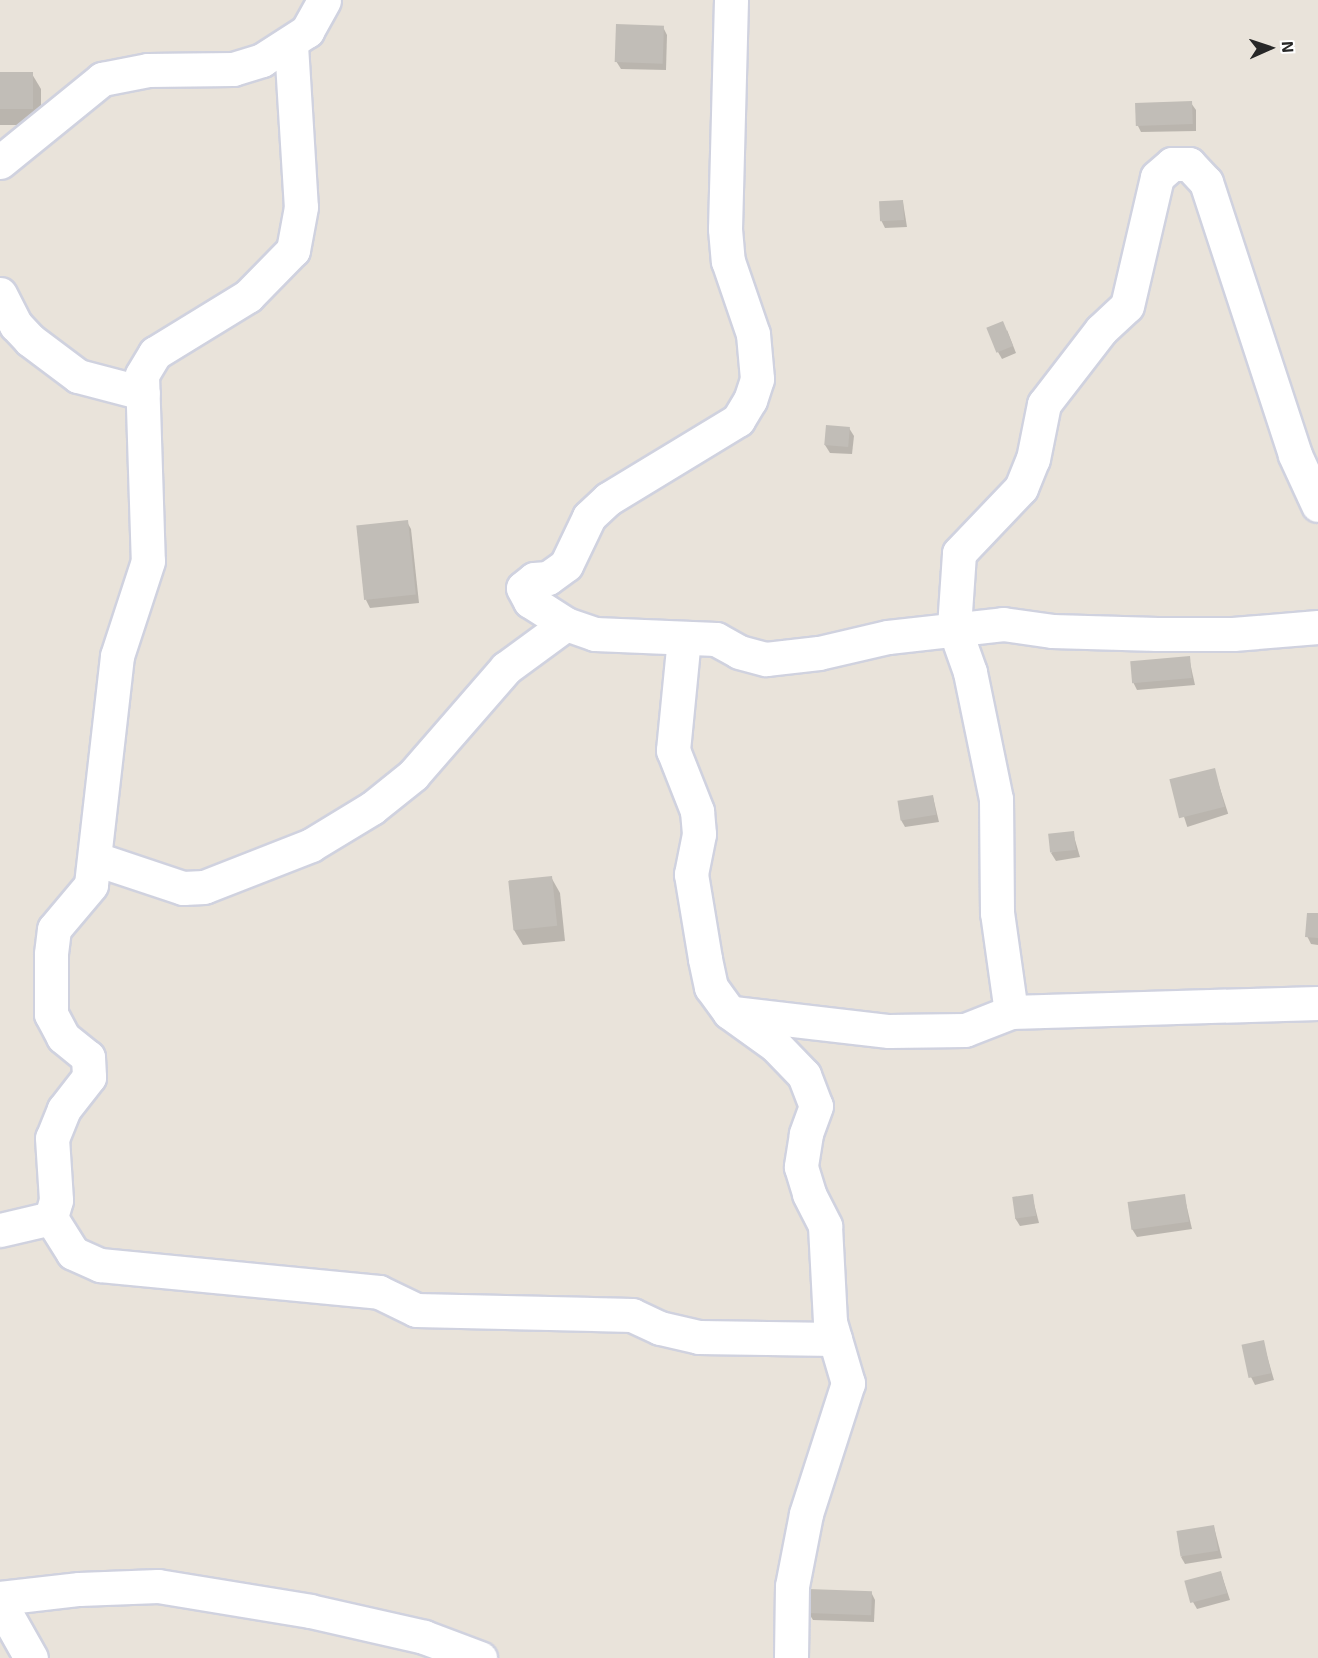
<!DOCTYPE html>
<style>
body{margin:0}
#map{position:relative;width:1318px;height:1658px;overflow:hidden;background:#e9e3da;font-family:"Exo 2",sans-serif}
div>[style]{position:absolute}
.shadow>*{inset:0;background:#0003;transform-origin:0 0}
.building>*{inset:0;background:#c1bdb7;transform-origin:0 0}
.roads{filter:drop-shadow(2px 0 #d0d2df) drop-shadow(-2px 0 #d0d2df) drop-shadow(0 2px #d0d2df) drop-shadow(0 -2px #d0d2df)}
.minor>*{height:33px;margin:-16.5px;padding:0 16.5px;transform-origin:16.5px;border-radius:16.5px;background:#fff}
span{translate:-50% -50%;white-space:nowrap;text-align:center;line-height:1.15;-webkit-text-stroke:6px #fff;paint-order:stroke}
.north{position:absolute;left:1240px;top:18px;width:60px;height:60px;-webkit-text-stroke:4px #fff;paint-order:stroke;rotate:87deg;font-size:16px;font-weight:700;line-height:24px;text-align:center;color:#272727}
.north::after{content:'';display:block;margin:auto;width:21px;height:27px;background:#272727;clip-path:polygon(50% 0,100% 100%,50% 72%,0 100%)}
</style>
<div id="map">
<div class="shadow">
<i style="clip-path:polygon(663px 27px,667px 35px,666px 70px,621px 69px,616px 61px)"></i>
<i style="clip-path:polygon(0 73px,32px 74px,41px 89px,41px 125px,0 125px)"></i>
<i style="clip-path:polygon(1191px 103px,1196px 110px,1196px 131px,1141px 132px,1137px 124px)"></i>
<i style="clip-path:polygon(903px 202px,907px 227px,885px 228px,881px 220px)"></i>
<i style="clip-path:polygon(1007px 330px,1016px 353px,1002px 359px,998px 352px)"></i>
<i style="clip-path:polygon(849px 428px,854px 436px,852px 454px,830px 453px,825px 445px)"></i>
<i style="clip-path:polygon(407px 522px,411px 529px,419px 603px,370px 608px,366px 600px)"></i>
<i style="clip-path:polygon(1189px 658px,1195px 685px,1137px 690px,1133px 682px)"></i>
<i style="left:1214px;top:770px;width:46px;height:43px;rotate:72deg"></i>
<i style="clip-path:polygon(933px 797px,939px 822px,905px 827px,901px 820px)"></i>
<i style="clip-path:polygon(1073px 833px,1080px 857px,1056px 861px,1051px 853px)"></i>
<i style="clip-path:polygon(551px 877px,560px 893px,565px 941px,523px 945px,514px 930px)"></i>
<i style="clip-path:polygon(1318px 915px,1318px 945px,1311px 944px,1307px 936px)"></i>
<i style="clip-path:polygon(1184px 1195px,1192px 1229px,1137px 1237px,1132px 1229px)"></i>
<i style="clip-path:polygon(1032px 1196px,1039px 1223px,1020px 1226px,1015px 1218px)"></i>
<i style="clip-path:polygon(1263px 1342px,1274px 1380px,1255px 1385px,1251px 1377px)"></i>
<i style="clip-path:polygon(1214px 1527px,1222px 1558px,1185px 1564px,1181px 1557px)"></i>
<i style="clip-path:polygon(1221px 1573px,1230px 1600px,1197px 1609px,1193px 1602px)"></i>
<i style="clip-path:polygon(871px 1592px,875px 1600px,874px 1622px,813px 1620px,808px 1612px)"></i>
</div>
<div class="building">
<i style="left:616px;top:24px;width:48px;height:38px;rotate:2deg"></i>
<i style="left:0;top:72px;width:33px;height:37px"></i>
<i style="left:1192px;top:101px;width:23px;height:57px;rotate:88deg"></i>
<i style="left:903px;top:200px;width:20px;height:24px;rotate:87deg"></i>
<i style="left:1003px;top:321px;width:27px;height:18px;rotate:68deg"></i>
<i style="left:826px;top:425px;width:24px;height:20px;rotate:5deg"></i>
<i style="left:408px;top:520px;width:75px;height:52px;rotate:84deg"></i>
<i style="left:1190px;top:656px;width:22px;height:60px;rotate:85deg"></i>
<i style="left:1215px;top:768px;width:40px;height:47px;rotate:76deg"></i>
<i style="left:933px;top:795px;width:20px;height:36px;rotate:81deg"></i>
<i style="left:1074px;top:831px;width:19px;height:26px;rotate:84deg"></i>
<i style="left:552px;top:876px;width:50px;height:44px;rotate:84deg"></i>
<i style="clip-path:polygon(1307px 913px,1318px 913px,1318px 938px,1305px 937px)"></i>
<i style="left:1033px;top:1194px;width:22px;height:21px;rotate:82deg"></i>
<i style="left:1185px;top:1194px;width:28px;height:58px;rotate:82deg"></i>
<i style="left:1264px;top:1340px;width:34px;height:23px;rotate:78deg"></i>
<i style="left:1214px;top:1525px;width:26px;height:38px;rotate:81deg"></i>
<i style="left:1221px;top:1571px;width:23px;height:38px;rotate:75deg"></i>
<i style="left:808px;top:1589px;width:64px;height:24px;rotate:2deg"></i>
</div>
<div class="roads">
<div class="minor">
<i style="left:731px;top:0;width:229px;rotate:91.5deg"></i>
<i style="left:725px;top:229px;width:32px;rotate:85deg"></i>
<i style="left:728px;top:261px;width:77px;rotate:71.1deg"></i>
<i style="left:753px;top:334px;width:45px;rotate:84.9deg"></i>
<i style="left:757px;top:379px;width:22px;rotate:108deg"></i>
<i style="left:750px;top:400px;width:23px;rotate:121deg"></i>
<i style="left:738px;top:420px;width:152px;rotate:148.7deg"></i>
<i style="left:608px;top:499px;width:26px;rotate:137deg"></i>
<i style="left:589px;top:517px;width:53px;rotate:115.6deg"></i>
<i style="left:566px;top:565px;width:22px;rotate:144deg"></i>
<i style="left:548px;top:578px;width:14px;rotate:176deg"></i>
<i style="left:534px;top:579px;width:14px;rotate:141deg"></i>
<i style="left:523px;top:588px;width:15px;rotate:62deg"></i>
<i style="left:530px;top:601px;width:43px;rotate:32.6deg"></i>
<i style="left:566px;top:624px;width:31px;rotate:19deg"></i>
<i style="left:595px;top:634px;width:121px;rotate:2.4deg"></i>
<i style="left:716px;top:639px;width:26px;rotate:29deg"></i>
<i style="left:739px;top:652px;width:28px;rotate:15deg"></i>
<i style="left:766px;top:659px;width:53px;rotate:-6.5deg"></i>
<i style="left:819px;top:653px;width:71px;rotate:-13.1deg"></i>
<i style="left:888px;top:637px;width:116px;rotate:-6.4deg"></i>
<i style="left:1003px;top:624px;width:49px;rotate:8.1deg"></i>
<i style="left:1052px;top:631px;width:105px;rotate:1.6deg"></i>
<i style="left:1157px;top:634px;width:76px"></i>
<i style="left:1233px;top:634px;width:85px;rotate:-4.7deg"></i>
<i style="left:291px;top:45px;width:162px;rotate:86.5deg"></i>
<i style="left:301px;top:207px;width:44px;rotate:100.5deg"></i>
<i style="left:293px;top:250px;width:64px;rotate:134.4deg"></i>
<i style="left:248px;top:296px;width:109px;rotate:148.5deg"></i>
<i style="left:155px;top:353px;width:26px;rotate:121deg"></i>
<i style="left:142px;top:375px;width:186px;rotate:88.2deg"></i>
<i style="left:148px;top:561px;width:100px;rotate:108.1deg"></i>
<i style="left:117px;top:656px;width:230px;rotate:96.5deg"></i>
<i style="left:91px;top:885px;width:57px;rotate:130.1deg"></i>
<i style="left:54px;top:929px;width:25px;rotate:97deg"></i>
<i style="left:51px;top:954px;width:60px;rotate:90deg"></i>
<i style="left:51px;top:1014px;width:26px;rotate:62deg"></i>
<i style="left:63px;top:1037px;width:32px;rotate:39deg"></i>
<i style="left:88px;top:1057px;width:20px;rotate:87deg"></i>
<i style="left:89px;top:1077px;width:41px;rotate:128deg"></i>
<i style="left:64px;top:1109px;width:31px;rotate:112deg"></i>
<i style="left:52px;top:1138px;width:62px;rotate:86.3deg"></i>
<i style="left:56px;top:1200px;width:19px;rotate:106deg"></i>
<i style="left:51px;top:1218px;width:41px;rotate:57.8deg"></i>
<i style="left:73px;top:1253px;width:30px;rotate:24deg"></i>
<i style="left:100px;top:1265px;width:280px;rotate:5.5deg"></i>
<i style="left:379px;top:1292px;width:41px;rotate:25.9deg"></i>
<i style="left:416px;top:1310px;width:216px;rotate:1.3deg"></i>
<i style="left:632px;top:1315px;width:31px;rotate:25deg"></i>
<i style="left:660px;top:1328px;width:40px;rotate:13deg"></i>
<i style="left:699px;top:1337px;width:136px;rotate:0.8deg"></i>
<i style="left:0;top:162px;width:132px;rotate:-39.1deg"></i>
<i style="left:102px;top:79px;width:47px;rotate:-11.1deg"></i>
<i style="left:148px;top:70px;width:85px;rotate:-0.7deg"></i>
<i style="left:233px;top:69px;width:30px;rotate:-17deg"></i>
<i style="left:262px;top:60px;width:54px;rotate:-32.8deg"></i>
<i style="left:307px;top:31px;width:35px;rotate:-61deg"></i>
<i style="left:0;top:294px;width:35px;rotate:63deg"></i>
<i style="left:16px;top:325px;width:21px;rotate:47deg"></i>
<i style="left:30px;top:340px;width:60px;rotate:36.9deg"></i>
<i style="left:78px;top:376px;width:67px;rotate:14.7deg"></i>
<i style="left:684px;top:638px;width:113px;rotate:95.6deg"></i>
<i style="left:673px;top:750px;width:66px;rotate:68.5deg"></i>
<i style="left:697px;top:811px;width:23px;rotate:85deg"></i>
<i style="left:699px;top:834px;width:41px;rotate:101.3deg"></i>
<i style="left:691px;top:874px;width:86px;rotate:80.6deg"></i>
<i style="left:705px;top:959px;width:29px;rotate:78deg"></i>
<i style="left:711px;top:987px;width:31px;rotate:54deg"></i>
<i style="left:729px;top:1012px;width:57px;rotate:35.7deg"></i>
<i style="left:775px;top:1045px;width:42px;rotate:46deg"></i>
<i style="left:804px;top:1075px;width:33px;rotate:69deg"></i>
<i style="left:816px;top:1106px;width:30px;rotate:110deg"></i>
<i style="left:806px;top:1134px;width:33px;rotate:99deg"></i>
<i style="left:801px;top:1167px;width:28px;rotate:73deg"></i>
<i style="left:809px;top:1194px;width:36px;rotate:63deg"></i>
<i style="left:825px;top:1226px;width:96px;rotate:87deg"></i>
<i style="left:830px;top:1322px;width:64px;rotate:73.6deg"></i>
<i style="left:848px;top:1383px;width:138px;rotate:107.8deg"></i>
<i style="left:806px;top:1514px;width:73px;rotate:101deg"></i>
<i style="left:792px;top:1586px;width:72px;rotate:90.8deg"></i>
<i style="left:96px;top:859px;width:92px;rotate:18.4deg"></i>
<i style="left:183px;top:888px;width:21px;rotate:-3deg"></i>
<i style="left:204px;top:887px;width:115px;rotate:-21.4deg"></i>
<i style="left:311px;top:845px;width:71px;rotate:-31.2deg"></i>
<i style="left:372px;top:808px;width:53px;rotate:-38.8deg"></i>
<i style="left:413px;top:775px;width:142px;rotate:-49deg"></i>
<i style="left:506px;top:668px;width:74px;rotate:-36.3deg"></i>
<i style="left:1011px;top:1012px;width:100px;rotate:-98deg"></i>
<i style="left:997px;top:913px;width:114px;rotate:-90.5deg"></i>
<i style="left:996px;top:799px;width:130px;rotate:-101.6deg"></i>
<i style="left:970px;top:672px;width:48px;rotate:-109.6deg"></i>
<i style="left:954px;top:627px;width:74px;rotate:-86.1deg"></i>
<i style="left:959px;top:553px;width:90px;rotate:-46.4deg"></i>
<i style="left:1021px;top:488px;width:31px;rotate:-68deg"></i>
<i style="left:1033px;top:459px;width:56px;rotate:-78.7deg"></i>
<i style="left:1044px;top:404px;width:93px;rotate:-52.4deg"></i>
<i style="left:1101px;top:330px;width:35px;rotate:-43deg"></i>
<i style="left:1127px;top:306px;width:132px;rotate:-76.9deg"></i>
<i style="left:1157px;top:177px;width:20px;rotate:-41deg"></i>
<i style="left:1172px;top:164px;width:17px"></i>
<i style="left:1189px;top:164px;width:25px;rotate:47deg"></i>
<i style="left:1206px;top:182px;width:287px;rotate:71.9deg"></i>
<i style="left:1295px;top:455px;width:55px;rotate:65.3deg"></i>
<i style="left:733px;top:1013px;width:157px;rotate:6.6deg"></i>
<i style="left:889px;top:1031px;width:76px;rotate:-0.8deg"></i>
<i style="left:965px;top:1030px;width:49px;rotate:-21.4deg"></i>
<i style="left:1011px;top:1012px;width:307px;rotate:-1.7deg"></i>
<i style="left:0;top:1230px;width:52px;rotate:-13.2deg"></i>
<i style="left:0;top:1598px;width:80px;rotate:-6.5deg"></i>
<i style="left:79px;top:1589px;width:79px;rotate:-2.2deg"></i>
<i style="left:158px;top:1586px;width:154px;rotate:9.3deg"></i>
<i style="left:310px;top:1611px;width:117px;rotate:12.8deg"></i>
<i style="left:424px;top:1637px;width:60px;rotate:20.6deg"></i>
<i style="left:0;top:1603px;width:63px;rotate:60.6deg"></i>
</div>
</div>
<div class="north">N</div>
</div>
